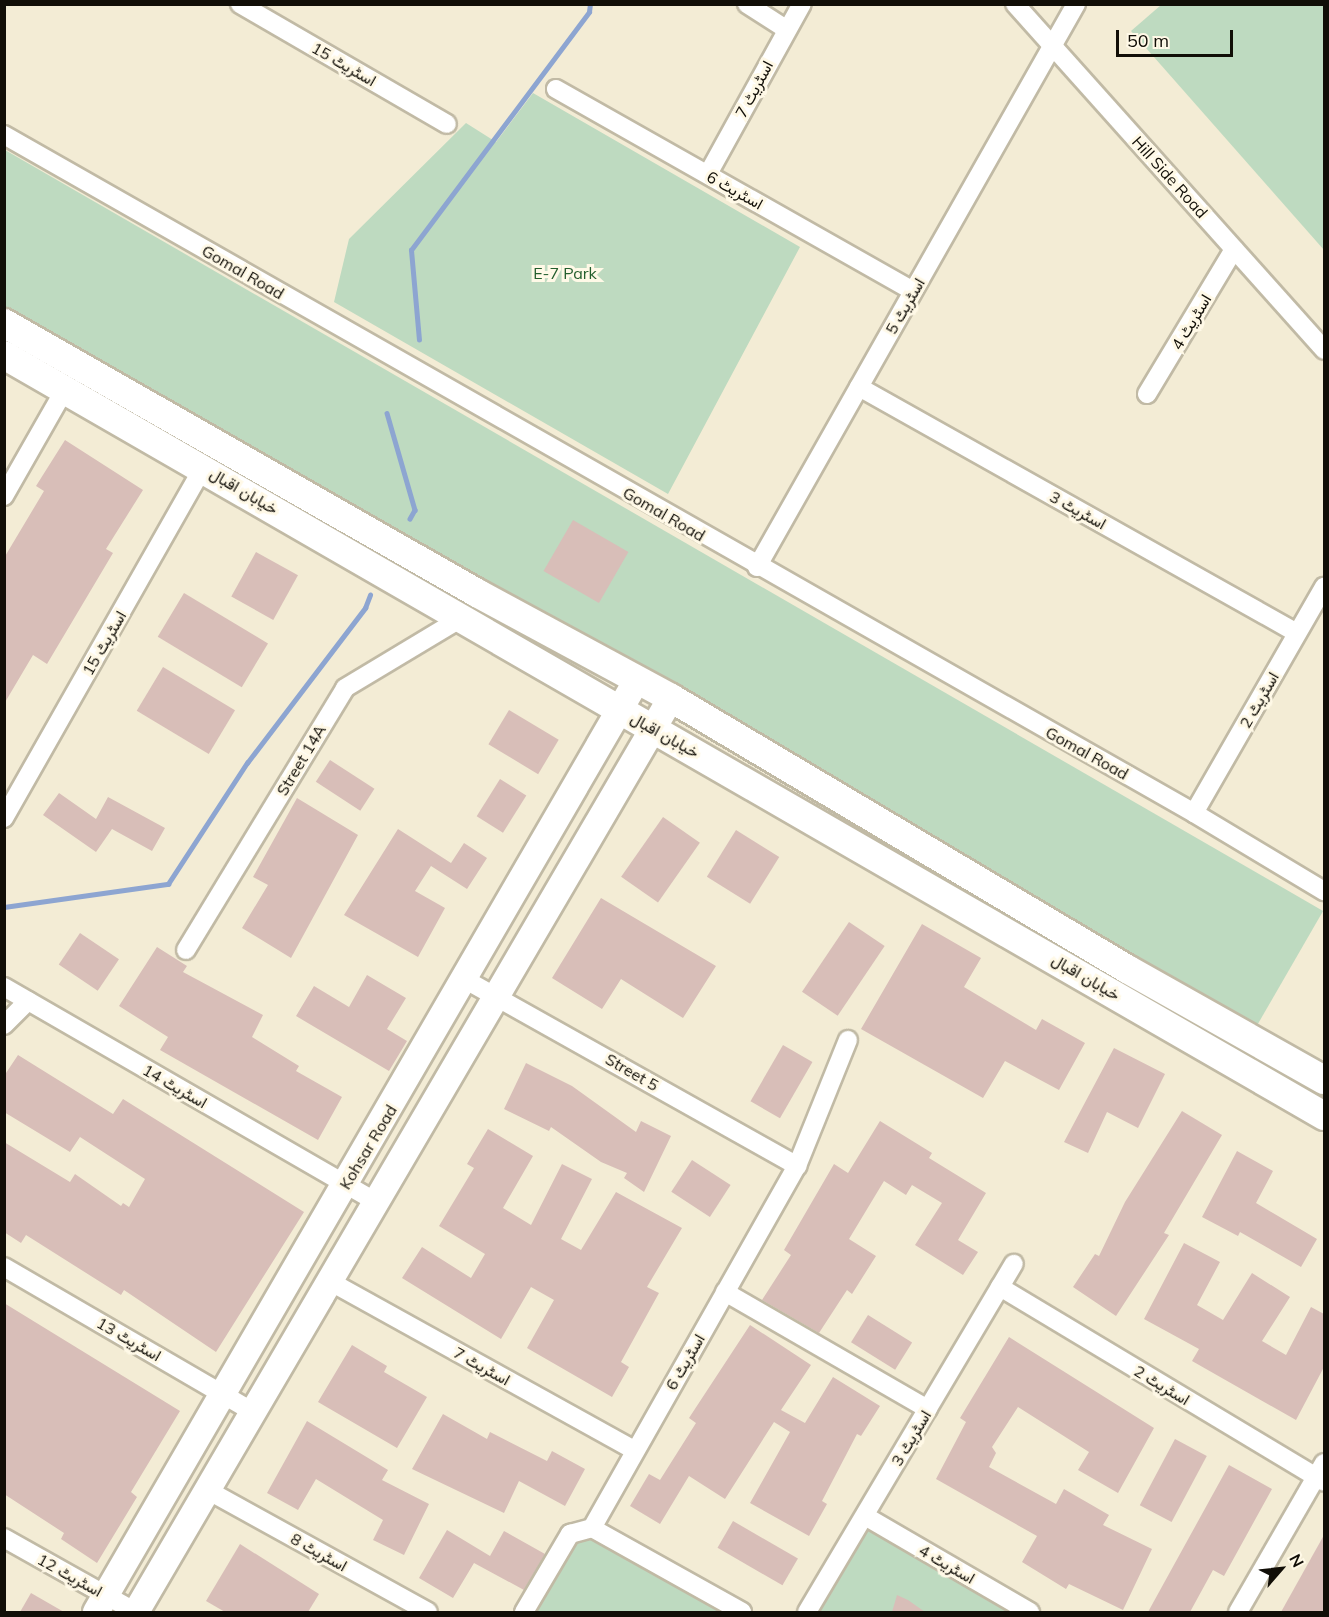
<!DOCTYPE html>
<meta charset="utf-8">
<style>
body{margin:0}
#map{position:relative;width:1329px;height:1617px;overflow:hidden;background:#f3ecd5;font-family:Mulish,Vazirmatn,sans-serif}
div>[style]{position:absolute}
.green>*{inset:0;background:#bedac0;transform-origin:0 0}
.stream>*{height:4.5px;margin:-2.25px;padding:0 2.25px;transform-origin:2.25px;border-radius:2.25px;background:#8da5d1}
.building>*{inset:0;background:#d8beb8;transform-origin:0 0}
.roads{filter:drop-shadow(2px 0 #c1baa5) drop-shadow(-2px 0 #c1baa5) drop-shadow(0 2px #c1baa5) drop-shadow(0 -2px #c1baa5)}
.street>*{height:18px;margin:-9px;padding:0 9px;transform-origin:9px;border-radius:9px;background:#fff}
.secondary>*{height:26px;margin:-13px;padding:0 13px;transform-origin:13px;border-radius:13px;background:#fff}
.primary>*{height:28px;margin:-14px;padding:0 14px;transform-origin:14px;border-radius:14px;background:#fff}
span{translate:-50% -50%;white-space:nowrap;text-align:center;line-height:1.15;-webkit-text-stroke:6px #fff9e7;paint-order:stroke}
.street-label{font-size:16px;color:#110e07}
.park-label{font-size:16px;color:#235e2d}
.frame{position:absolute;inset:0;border:6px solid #110e07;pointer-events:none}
.north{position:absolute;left:1251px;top:1539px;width:60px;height:60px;-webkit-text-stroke:4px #fff9e7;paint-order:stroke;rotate:62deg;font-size:16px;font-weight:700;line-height:24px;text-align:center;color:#110e07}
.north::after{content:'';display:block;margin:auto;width:21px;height:27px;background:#110e07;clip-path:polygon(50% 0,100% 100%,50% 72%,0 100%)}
.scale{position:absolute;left:1116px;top:30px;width:117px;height:27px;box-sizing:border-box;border:3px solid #110e07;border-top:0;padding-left:8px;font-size:18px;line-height:21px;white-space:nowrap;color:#110e07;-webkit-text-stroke:4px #fff9e7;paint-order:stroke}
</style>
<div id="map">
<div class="green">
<i style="clip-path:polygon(1161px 5px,1324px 5px,1324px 250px,1131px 31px)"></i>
<i style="clip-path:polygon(533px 93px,800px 247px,668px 494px,334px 302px,349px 239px,466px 123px,496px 142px)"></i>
<i style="left:5px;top:150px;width:1522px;height:157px;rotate:30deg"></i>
<i style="clip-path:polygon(865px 1516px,1030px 1612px,807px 1612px)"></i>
<i style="clip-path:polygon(592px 1528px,742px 1612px,524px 1612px,570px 1534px)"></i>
</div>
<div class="stream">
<i style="left:419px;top:340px;width:90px;rotate:-95.1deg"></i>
<i style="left:411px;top:250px;width:297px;rotate:-53.2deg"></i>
<i style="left:589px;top:12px;width:8px;rotate:-83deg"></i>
<i style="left:387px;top:413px;width:101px;rotate:73.9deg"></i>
<i style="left:415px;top:510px;width:10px;rotate:119deg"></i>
<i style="left:4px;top:907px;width:166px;rotate:-8deg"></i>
<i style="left:168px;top:884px;width:145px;rotate:-56.9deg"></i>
<i style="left:247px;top:763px;width:195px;rotate:-52.7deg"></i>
<i style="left:365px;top:608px;width:14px;rotate:-69deg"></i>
</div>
<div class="building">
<i style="clip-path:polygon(65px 440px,143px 490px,106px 549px,113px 553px,47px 664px,33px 655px,4px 704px,4px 558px,44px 491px,36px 486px)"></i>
<i style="left:573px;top:520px;width:64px;height:59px;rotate:30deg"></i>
<i style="left:256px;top:552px;width:48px;height:51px;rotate:29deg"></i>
<i style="left:184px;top:593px;width:98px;height:51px;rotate:31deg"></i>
<i style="left:163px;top:667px;width:84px;height:51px;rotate:31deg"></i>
<i style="left:509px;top:710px;width:58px;height:40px;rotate:31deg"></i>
<i style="left:330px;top:760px;width:53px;height:26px;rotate:33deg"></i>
<i style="left:500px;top:779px;width:31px;height:44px;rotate:32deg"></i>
<i style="clip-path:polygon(59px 793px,96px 819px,108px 797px,165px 828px,152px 851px,112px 829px,96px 852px,43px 815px)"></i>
<i style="clip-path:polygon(297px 798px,358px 835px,291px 958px,242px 928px,268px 885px,253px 877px)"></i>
<i style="left:663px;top:817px;width:45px;height:73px;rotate:35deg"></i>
<i style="clip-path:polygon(398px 829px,451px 863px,464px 843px,487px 858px,467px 889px,431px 866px,415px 891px,445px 908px,418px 957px,344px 915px)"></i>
<i style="left:736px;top:830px;width:51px;height:55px;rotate:32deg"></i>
<i style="clip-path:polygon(601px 898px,716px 966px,683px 1018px,621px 979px,602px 1009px,552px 978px)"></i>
<i style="left:849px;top:922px;width:43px;height:84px;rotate:34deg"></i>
<i style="clip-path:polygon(922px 924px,981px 958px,964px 987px,1036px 1030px,1042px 1019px,1085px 1043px,1059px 1090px,1005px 1061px,983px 1098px,861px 1029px)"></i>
<i style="left:80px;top:933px;width:47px;height:38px;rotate:34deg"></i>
<i style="clip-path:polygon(157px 947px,187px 966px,183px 972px,263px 1015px,252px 1037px,299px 1066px,296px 1071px,342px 1097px,318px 1140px,160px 1050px,168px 1037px,119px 1006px)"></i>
<i style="clip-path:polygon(367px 975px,406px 998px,387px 1029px,407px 1041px,389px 1071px,296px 1016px,314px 986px,349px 1007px)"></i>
<i style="left:783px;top:1045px;width:34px;height:65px;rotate:30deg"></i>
<i style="clip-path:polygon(1114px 1048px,1165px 1074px,1138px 1128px,1107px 1112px,1088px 1153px,1064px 1142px)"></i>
<i style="clip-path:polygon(18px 1055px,113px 1114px,123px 1099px,304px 1212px,216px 1352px,124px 1290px,121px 1295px,26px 1235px,21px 1243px,4px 1232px,4px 1142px,70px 1182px,75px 1174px,121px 1206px,123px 1203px,129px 1207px,145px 1179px,80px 1137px,70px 1152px,4px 1112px,4px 1076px)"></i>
<i style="clip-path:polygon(526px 1063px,572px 1086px,636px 1132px,641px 1121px,671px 1136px,644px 1192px,624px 1178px,627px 1173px,601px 1162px,551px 1127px,549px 1131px,504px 1109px)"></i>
<i style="clip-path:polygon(1182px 1111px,1222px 1135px,1164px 1233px,1169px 1235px,1116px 1316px,1073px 1287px,1095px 1254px,1099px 1256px,1125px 1202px)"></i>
<i style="clip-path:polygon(880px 1121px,932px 1153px,929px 1158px,986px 1193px,958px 1240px,978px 1252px,963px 1275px,915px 1245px,942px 1203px,912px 1185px,906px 1195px,884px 1181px,849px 1239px,876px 1256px,852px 1294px,847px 1290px,819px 1333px,762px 1300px,791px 1255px,784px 1250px,834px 1164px,848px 1173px)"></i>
<i style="clip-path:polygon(488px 1129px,533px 1156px,503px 1208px,531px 1225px,562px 1164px,592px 1179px,561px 1239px,581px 1250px,616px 1192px,682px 1228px,647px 1287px,659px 1293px,621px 1362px,629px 1367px,612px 1397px,527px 1348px,554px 1300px,531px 1287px,501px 1339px,402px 1278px,422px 1247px,471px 1278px,485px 1254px,439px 1226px,474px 1168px,467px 1164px)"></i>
<i style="clip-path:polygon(1237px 1151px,1273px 1171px,1256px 1203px,1317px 1239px,1301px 1267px,1240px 1232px,1238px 1236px,1202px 1217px)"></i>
<i style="left:692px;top:1160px;width:46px;height:38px;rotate:33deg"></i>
<i style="clip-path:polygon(1184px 1243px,1220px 1262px,1197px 1305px,1223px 1320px,1252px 1273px,1290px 1297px,1262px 1341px,1286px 1355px,1311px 1307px,1324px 1314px,1324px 1367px,1296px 1420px,1192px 1361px,1199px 1349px,1144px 1319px)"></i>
<i style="clip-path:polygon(4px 1303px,180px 1411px,131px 1492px,137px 1497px,97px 1563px,61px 1539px,64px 1533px,4px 1494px)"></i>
<i style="left:868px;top:1315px;width:52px;height:32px;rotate:32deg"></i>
<i style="clip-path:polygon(750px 1325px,811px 1365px,781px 1410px,805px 1423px,833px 1377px,880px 1406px,861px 1436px,857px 1434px,822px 1501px,827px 1504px,809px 1536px,750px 1503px,790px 1432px,774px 1422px,725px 1499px,689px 1476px,660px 1524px,630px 1506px,649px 1474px,660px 1480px,696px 1423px,689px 1418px)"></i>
<i style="clip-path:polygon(1009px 1337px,1154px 1428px,1118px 1493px,1078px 1470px,1089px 1452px,1018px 1407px,992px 1447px,996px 1453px,989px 1467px,1056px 1504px,1064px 1489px,1109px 1515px,1103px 1525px,1152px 1549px,1123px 1610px,1069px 1584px,1066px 1589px,1022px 1562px,1037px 1536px,936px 1479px,966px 1422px,960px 1418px)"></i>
<i style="clip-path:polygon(352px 1345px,387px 1366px,384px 1372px,427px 1397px,397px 1448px,318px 1402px)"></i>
<i style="clip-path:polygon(443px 1414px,487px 1439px,490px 1432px,547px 1461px,552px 1451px,585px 1469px,565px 1506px,519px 1481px,504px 1513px,412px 1469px)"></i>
<i style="clip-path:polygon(307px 1421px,388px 1470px,382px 1480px,429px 1504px,404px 1555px,373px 1540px,383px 1520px,316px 1479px,298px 1510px,267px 1493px)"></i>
<i style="left:1175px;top:1439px;width:36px;height:75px;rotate:28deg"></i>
<i style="clip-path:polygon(1229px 1465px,1272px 1489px,1224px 1576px,1213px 1570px,1190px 1612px,1148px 1612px)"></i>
<i style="left:733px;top:1521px;width:75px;height:31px;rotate:30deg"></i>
<i style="clip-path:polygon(447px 1530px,490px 1556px,504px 1531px,545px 1554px,524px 1590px,474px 1563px,453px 1598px,419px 1578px)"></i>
<i style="clip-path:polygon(1324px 1535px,1324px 1612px,1281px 1612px)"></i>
<i style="clip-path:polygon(240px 1544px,319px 1594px,308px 1612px,225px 1612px,206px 1601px)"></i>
<i style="clip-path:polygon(31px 1593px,64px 1612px,20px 1612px)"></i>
<i style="clip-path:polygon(897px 1595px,908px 1600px,925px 1612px,892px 1612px)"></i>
</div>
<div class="roads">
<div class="street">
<i style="left:240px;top:4px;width:239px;rotate:30.1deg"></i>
<i style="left:747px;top:4px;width:46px;rotate:32.7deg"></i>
<i style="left:1015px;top:4px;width:464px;rotate:48.2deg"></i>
<i style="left:556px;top:89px;width:410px;rotate:29.5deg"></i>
<i style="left:4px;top:135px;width:1370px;rotate:29.67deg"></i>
<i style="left:1194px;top:813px;width:152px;rotate:31deg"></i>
<i style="left:708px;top:174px;width:194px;rotate:-61.1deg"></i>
<i style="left:859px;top:387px;width:502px;rotate:29.32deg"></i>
<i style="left:1147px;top:394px;width:169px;rotate:-59deg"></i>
<i style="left:4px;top:496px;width:123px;rotate:-60.3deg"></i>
<i style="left:757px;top:567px;width:647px;rotate:-60.46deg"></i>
<i style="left:1194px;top:813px;width:261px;rotate:-60.1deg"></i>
<i style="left:4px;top:818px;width:403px;rotate:-60.4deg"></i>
<i style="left:186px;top:950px;width:306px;rotate:-58.7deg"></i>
<i style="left:345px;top:688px;width:138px;rotate:-31deg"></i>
<i style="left:466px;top:980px;width:380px;rotate:29.3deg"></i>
<i style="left:4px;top:987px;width:430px;rotate:30deg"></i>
<i style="left:4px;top:1025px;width:34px;rotate:-45deg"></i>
<i style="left:4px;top:1267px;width:288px;rotate:30.2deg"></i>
<i style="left:331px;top:1282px;width:346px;rotate:29deg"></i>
<i style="left:1000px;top:1287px;width:378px;rotate:31deg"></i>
<i style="left:725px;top:1292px;width:234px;rotate:30deg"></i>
<i style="left:209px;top:1491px;width:250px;rotate:28.9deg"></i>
<i style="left:865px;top:1516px;width:191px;rotate:30.2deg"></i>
<i style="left:592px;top:1528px;width:416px;rotate:-60.5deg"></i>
<i style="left:797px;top:1166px;width:136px;rotate:-68deg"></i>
<i style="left:592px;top:1528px;width:172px;rotate:29.2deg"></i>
<i style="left:4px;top:1538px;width:151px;rotate:29.3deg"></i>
<i style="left:524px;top:1612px;width:91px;rotate:-59.5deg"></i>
<i style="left:570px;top:1534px;width:23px;rotate:-15deg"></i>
<i style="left:807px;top:1612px;width:405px;rotate:-59.3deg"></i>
<i style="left:1238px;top:1612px;width:172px;rotate:-60deg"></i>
</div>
<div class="secondary">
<i style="left:96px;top:1612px;width:1078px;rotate:-59.87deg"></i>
<i style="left:136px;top:1612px;width:1059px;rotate:-59.66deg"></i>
</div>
<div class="primary">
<i style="left:4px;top:323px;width:545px;rotate:29.72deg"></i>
<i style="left:477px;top:593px;width:221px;rotate:28.4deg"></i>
<i style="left:671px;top:698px;width:530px;rotate:30.72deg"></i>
<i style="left:1127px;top:969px;width:226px;rotate:29.4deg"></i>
<i style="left:4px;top:355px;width:1524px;rotate:29.96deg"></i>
</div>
</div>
<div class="street-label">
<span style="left:344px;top:64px;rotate:30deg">اسٹریٹ 15</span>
<span style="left:754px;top:89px;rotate:-62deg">اسٹریٹ 7</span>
<span style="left:1170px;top:177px;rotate:48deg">Hill Side Road</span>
<span style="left:735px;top:190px;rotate:29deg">اسٹریٹ 6</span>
<span style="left:243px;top:272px;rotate:30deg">Gomal Road</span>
<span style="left:905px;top:306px;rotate:-60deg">اسٹریٹ 5</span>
<span style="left:1191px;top:322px;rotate:-59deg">اسٹریٹ 4</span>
<span style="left:244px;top:491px;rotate:30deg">خیابان اقبال</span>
<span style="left:1078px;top:510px;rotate:29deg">اسٹریٹ 3</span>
<span style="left:664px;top:514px;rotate:30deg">Gomal Road</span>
<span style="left:104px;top:643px;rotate:-60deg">اسٹریٹ 15</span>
<span style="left:1259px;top:700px;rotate:-60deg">اسٹریٹ 2</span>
<span style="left:665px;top:735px;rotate:29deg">خیابان اقبال</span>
<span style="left:1087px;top:753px;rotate:29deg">Gomal Road</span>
<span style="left:301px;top:760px;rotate:-59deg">Street 14A</span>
<span style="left:1086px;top:977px;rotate:30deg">خیابان اقبال</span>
<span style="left:632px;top:1072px;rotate:30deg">Street 5</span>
<span style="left:175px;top:1086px;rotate:30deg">اسٹریٹ 14</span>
<span style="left:368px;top:1147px;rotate:-59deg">Kohsar Road</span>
<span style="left:129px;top:1339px;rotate:30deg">اسٹریٹ 13</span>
<span style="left:685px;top:1362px;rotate:-60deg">اسٹریٹ 6</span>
<span style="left:482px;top:1366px;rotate:29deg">اسٹریٹ 7</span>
<span style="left:1162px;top:1385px;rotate:31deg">اسٹریٹ 2</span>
<span style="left:911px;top:1438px;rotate:-59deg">اسٹریٹ 3</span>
<span style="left:319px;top:1552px;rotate:29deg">اسٹریٹ 8</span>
<span style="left:947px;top:1564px;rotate:30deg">اسٹریٹ 4</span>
<span style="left:70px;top:1575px;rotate:29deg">اسٹریٹ 12</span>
</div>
<div class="park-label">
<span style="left:565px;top:273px">E-7 Park</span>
</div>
<div class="frame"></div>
<div class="north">N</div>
<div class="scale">50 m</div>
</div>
